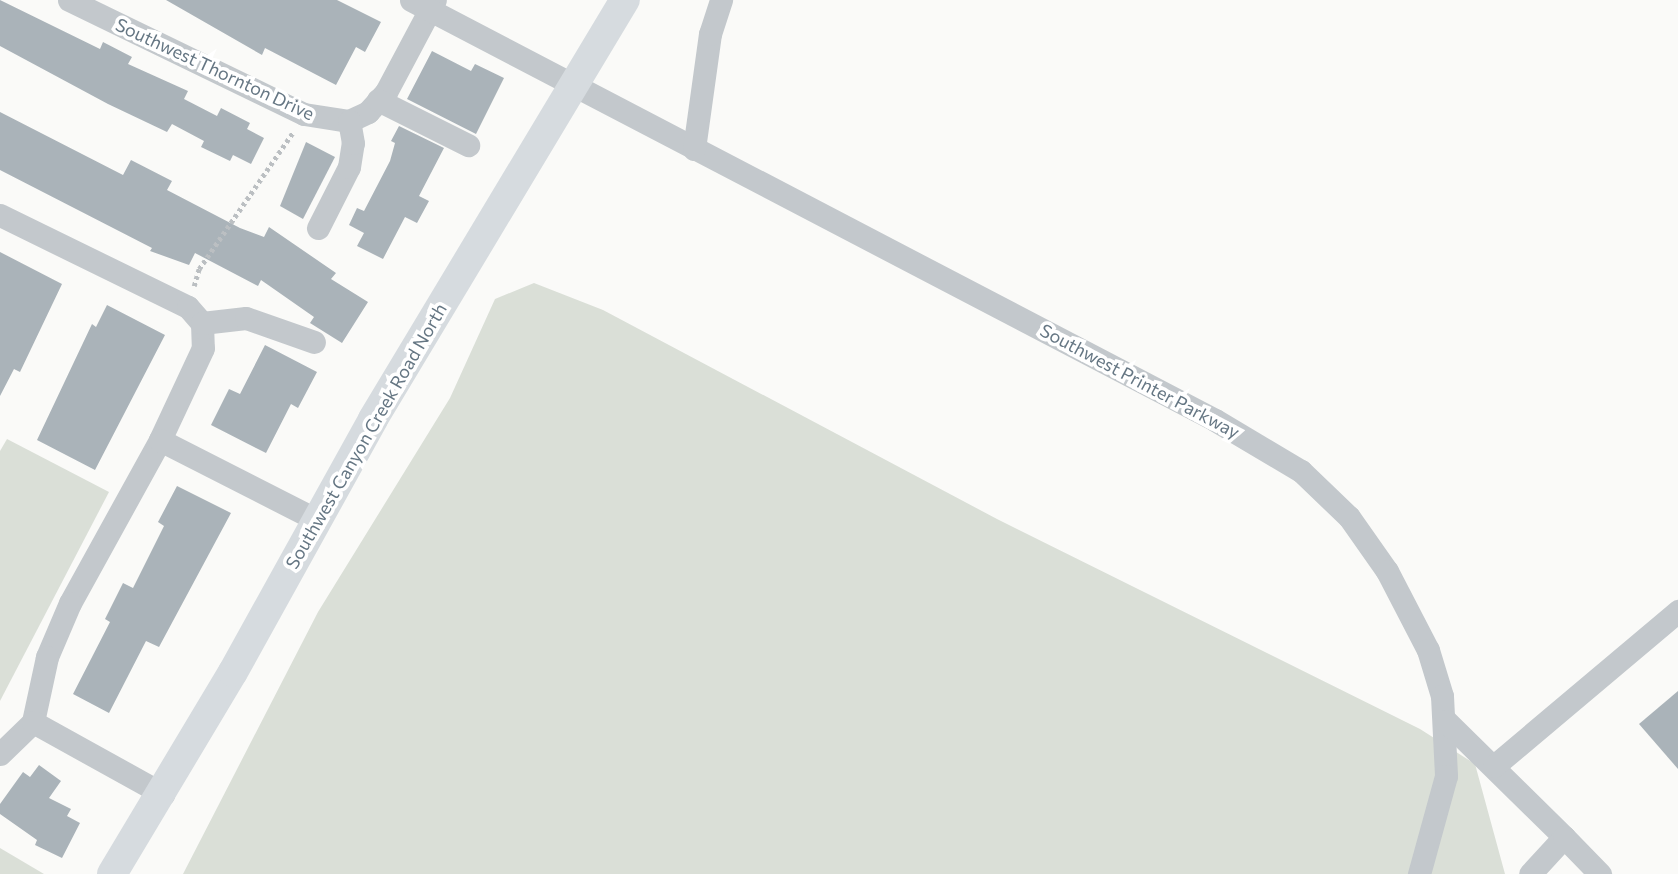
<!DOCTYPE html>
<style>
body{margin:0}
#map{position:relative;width:1678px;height:874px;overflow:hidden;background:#fafaf8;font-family:Commissioner,sans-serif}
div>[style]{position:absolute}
.green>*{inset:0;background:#dadfd7}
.building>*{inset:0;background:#aab3b9}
.path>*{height:4.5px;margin-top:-2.25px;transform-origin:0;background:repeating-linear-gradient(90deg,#bbbfc2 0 3.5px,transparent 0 7px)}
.minor>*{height:23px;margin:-11.5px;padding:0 11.5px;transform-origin:11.5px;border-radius:11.5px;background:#c3c8cc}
.major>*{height:30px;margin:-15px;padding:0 15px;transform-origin:15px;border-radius:15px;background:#d6dbdf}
span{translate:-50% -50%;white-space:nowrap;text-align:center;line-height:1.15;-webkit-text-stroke:7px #fff;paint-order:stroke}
.street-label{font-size:18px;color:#657683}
</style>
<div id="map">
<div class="green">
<i style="clip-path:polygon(534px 283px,603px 310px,997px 519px,1420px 729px,1475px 764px,1505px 874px,183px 874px,318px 612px,450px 398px,495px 299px)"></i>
<i style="clip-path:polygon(7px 439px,109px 492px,0 701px,0 451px)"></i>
<i style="clip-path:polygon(0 848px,44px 874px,0 874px)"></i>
</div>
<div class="building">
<i style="clip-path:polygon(0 0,100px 49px,103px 42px,132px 57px,128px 64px,188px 91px,184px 99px,217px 116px,221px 108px,250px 123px,247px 129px,264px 138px,251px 164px,233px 155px,230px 161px,201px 147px,204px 141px,172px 124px,167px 132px,108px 104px,0 46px)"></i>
<i style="clip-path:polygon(166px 0,337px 0,381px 22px,365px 52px,356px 47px,336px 85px,265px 48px,262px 55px)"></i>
<i style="clip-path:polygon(432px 51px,471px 71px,475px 64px,504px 78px,476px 134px,407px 99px)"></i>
<i style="clip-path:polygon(0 112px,123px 175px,131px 160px,172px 181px,167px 190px,240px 228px,264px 237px,269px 227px,336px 273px,331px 279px,368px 302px,342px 343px,310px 323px,314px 317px,261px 280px,258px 286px,195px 253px,189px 265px,150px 251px,152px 248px,0 170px)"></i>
<i style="clip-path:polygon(399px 126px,444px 148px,419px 196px,429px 201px,417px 223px,405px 217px,383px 259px,357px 246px,364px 233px,349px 225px,357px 208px,364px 211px,390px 161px,395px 143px,391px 141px)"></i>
<i style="clip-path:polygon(306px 142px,335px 157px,303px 219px,280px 206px)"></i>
<i style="clip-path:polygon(0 252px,62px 284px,20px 372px,14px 369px,0 396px)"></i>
<i style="clip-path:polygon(107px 305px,165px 335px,95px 470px,37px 440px,92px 324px,96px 327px)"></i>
<i style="clip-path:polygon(265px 345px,317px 372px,298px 408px,291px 404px,266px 453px,211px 425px,229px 389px,240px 394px)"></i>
<i style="clip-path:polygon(177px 486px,231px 513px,159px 647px,146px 641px,109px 713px,73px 694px,110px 622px,105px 619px,123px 583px,133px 588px,164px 526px,158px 522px)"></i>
<i style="clip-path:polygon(1678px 691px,1678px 769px,1639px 724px)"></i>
<i style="clip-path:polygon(39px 765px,61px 781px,49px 798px,71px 809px,67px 816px,80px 823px,62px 858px,35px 845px,37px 840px,0 814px,0 804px,23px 772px,30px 777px)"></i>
</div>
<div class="path">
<i style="left:194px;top:286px;width:18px;rotate:-74deg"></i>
<i style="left:199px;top:269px;width:166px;rotate:-55.5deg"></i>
</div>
<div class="minor">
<i style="left:69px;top:0;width:261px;rotate:25.9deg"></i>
<i style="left:304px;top:114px;width:46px;rotate:8.8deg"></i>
<i style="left:349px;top:121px;width:21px;rotate:-25deg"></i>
<i style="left:368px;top:112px;width:27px;rotate:-48deg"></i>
<i style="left:386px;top:92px;width:104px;rotate:-62deg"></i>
<i style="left:411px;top:0;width:907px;rotate:27.58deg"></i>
<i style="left:1215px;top:420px;width:100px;rotate:30.7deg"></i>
<i style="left:1301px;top:471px;width:66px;rotate:43.8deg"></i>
<i style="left:1349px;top:517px;width:66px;rotate:54.9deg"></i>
<i style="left:1387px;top:571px;width:89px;rotate:62.6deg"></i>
<i style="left:1428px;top:650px;width:48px;rotate:73.1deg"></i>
<i style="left:1442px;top:696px;width:80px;rotate:87.1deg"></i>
<i style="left:1446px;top:776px;width:102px;rotate:105.4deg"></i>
<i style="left:378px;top:100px;width:101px;rotate:26.6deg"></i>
<i style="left:694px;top:149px;width:116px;rotate:-82.1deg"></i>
<i style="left:710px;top:34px;width:36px;rotate:-72deg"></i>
<i style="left:0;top:215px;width:209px;rotate:26.1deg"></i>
<i style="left:188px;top:307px;width:21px;rotate:49deg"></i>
<i style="left:202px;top:323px;width:25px;rotate:88deg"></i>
<i style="left:203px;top:348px;width:102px;rotate:115.1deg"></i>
<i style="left:160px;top:440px;width:186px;rotate:118.9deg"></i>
<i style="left:70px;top:603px;width:59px;rotate:113.1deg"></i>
<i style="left:47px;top:657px;width:66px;rotate:102.2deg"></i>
<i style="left:33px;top:722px;width:46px;rotate:135.9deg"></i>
<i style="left:318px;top:228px;width:68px;rotate:-63.1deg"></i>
<i style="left:349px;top:167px;width:24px;rotate:-81deg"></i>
<i style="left:353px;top:143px;width:22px;rotate:-100deg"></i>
<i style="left:202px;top:323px;width:44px;rotate:-6.5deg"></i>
<i style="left:246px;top:318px;width:72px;rotate:19.4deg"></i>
<i style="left:160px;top:440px;width:174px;rotate:27deg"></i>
<i style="left:1446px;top:721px;width:165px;rotate:44.5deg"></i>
<i style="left:1564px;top:837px;width:50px;rotate:132.6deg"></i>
<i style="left:33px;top:722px;width:149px;rotate:29deg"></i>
<i style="left:1494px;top:766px;width:241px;rotate:-40.1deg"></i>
<i style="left:1564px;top:837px;width:52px;rotate:45.8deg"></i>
</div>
<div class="major">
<i style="left:112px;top:874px;width:235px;rotate:-59.1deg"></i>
<i style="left:233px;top:672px;width:289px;rotate:-61deg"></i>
<i style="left:373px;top:419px;width:489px;rotate:-59deg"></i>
</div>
<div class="street-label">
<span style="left:215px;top:69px;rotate:25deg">Southwest Thornton Drive</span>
<span style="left:1140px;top:381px;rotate:28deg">Southwest Printer Parkway</span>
<span style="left:366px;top:436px;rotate:-60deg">Southwest Canyon Creek Road North</span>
</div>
</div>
